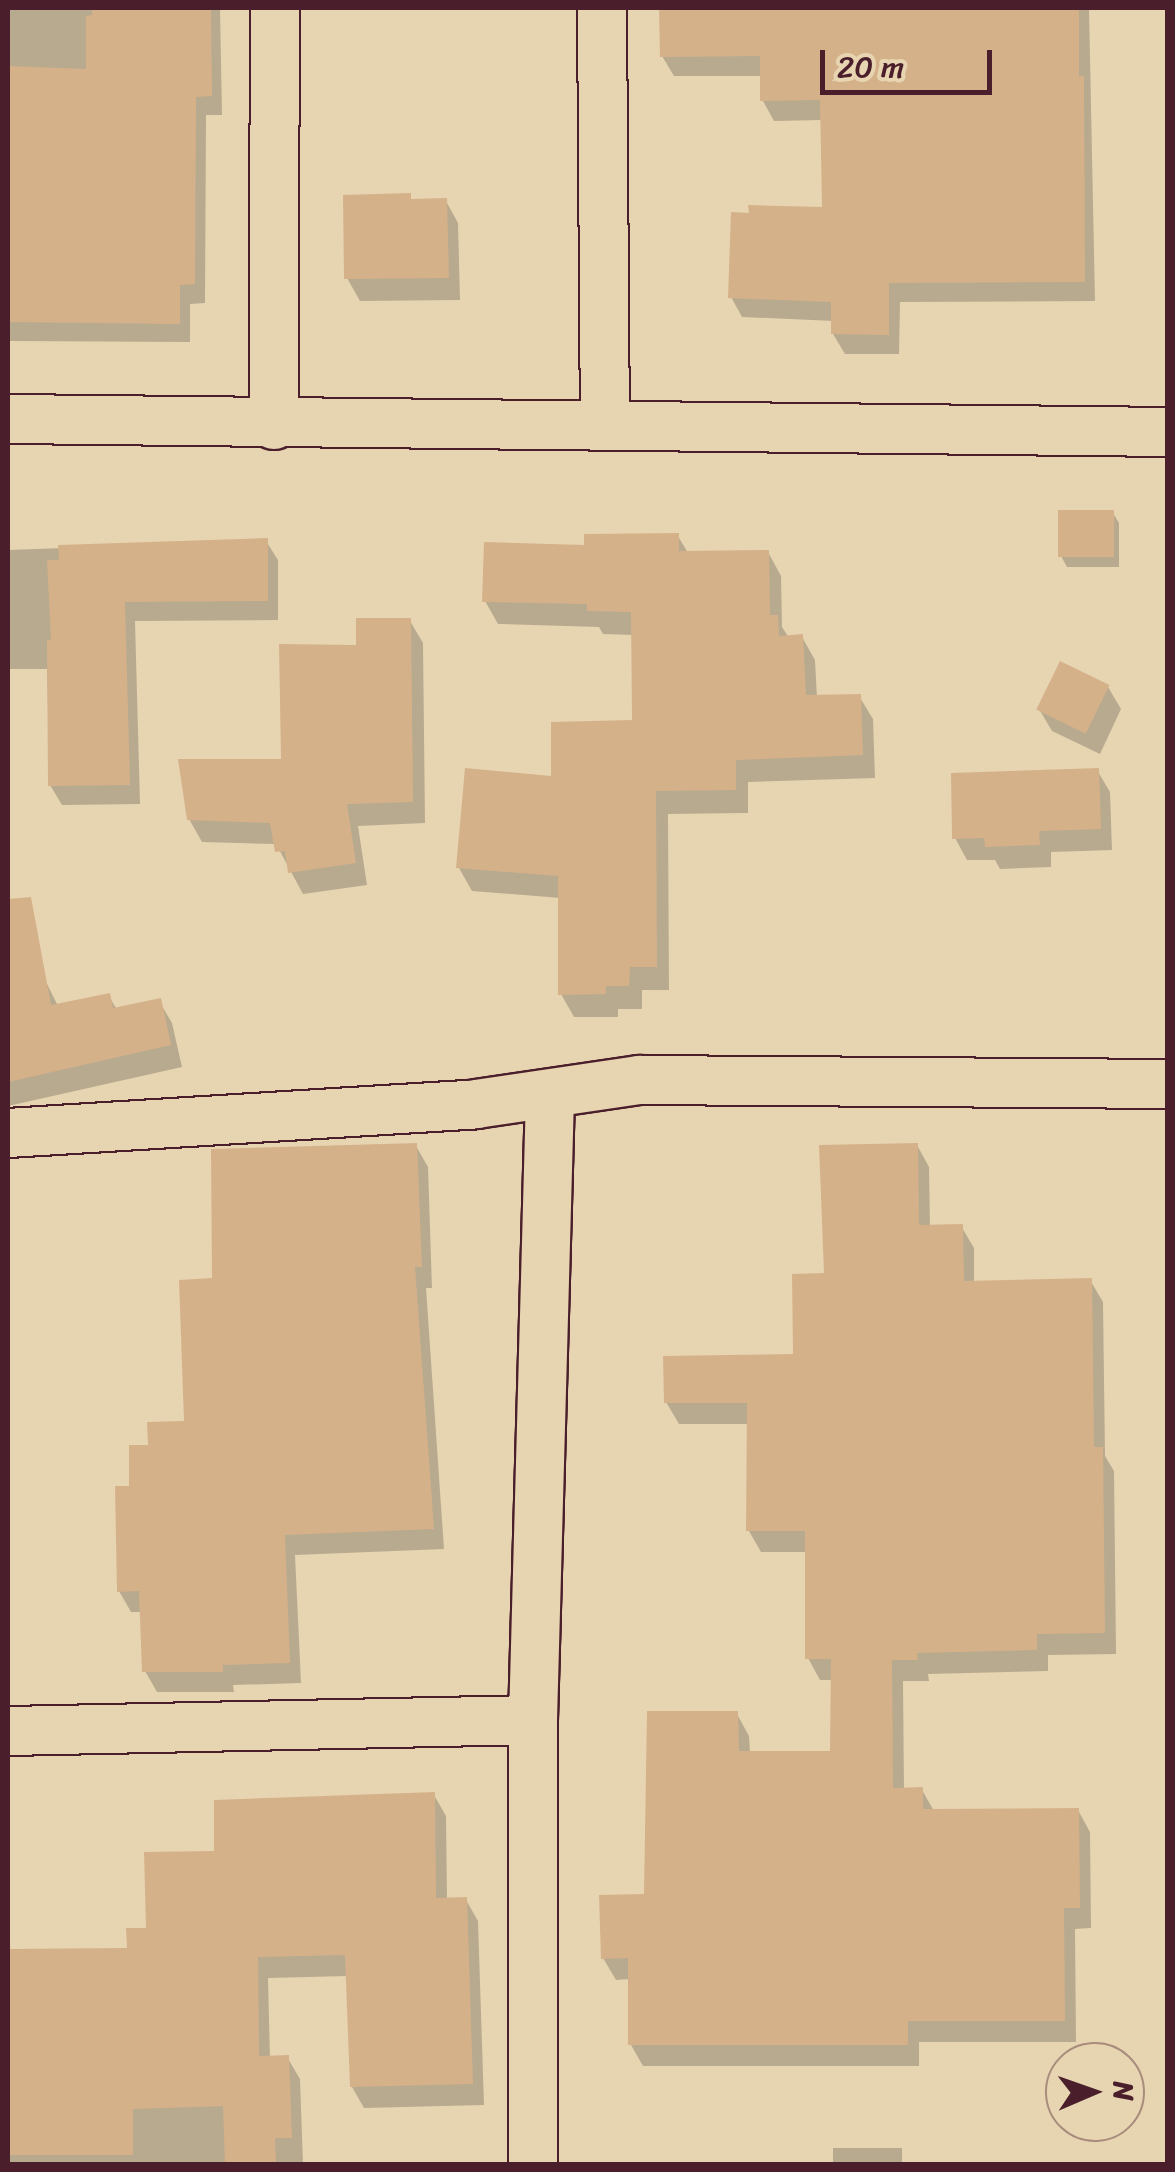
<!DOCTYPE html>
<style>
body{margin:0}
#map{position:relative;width:1175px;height:2172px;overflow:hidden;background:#e7d5b2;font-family:Sriracha,sans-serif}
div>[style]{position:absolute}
.shadow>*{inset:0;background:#0003;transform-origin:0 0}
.building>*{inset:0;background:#d5b18a;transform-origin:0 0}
.roads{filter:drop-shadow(2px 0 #4a1f2b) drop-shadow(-2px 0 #4a1f2b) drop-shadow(0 2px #4a1f2b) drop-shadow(0 -2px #4a1f2b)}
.minor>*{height:48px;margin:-24px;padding:0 24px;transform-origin:24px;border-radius:24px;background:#e7d5b2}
span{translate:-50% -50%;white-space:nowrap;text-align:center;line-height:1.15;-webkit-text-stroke:10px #e7d5b2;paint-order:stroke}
.frame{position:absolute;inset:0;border:10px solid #4a1f2b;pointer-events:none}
.north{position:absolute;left:1045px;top:2042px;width:100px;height:100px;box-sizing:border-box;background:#e7d5b2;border:2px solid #a88c7c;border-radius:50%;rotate:88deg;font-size:28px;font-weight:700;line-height:40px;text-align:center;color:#4a1f2b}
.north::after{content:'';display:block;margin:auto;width:35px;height:45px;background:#4a1f2b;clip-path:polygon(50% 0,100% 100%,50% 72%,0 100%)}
.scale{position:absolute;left:820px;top:50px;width:172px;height:45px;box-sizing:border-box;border:5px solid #4a1f2b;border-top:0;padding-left:12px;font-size:30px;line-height:35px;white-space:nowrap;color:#4a1f2b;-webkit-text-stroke:8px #e7d5b2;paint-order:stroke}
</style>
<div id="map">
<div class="shadow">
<i style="clip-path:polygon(8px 8px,220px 8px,222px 115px,206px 115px,205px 303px,190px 304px,190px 342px,8px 341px)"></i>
<i style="clip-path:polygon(664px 8px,1089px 8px,1095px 301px,900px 302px,899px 354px,845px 354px,833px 334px,834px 321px,742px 317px,731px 297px,824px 209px,823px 120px,774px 121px,763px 101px,763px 76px,674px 76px,662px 56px)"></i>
<i style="clip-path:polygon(409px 196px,412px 201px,446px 201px,458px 223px,460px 300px,360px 301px,347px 278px)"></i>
<i style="clip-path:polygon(1113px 513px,1119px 523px,1119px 567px,1067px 567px,1061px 556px)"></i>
<i style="clip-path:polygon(678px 536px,688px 553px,768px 552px,781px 576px,782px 627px,789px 638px,802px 637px,815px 660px,817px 698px,859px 696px,873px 719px,875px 778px,748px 782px,748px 813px,668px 814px,669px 990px,642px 990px,642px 1009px,618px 1009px,618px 1017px,574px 1017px,561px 994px,561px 898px,472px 891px,459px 868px,554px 779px,634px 723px,634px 635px,603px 634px,599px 627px,498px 624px,485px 601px,587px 547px)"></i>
<i style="clip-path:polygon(266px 541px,278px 560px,278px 620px,135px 621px,140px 804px,62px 805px,50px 785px,47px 669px,8px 669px,8px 550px)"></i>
<i style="clip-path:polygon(410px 621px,423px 643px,425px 823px,358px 826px,367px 885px,303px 894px,276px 844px,202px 842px,189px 819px,283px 761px,359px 648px)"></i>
<i style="clip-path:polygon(1108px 687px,1121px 709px,1100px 754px,1052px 731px,1039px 709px)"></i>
<i style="clip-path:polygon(1097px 770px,1110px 792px,1112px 850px,1051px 852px,1051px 867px,1000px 869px,995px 860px,967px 860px,955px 838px)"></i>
<i style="clip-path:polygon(45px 980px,58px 1006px,109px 996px,117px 1010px,159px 1001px,172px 1023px,182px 1067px,8px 1106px,8px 988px)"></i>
<i style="clip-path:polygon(917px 1145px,929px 1167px,930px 1227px,961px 1226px,974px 1248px,974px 1283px,1090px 1280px,1103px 1302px,1105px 1456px,1114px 1471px,1116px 1654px,1048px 1655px,1048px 1671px,928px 1674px,929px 1681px,903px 1681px,904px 1790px,922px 1790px,934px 1811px,1078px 1810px,1090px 1832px,1091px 1928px,1075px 1929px,1076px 2042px,919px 2042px,919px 2066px,643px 2066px,631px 2045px,630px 1979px,616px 1980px,603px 1958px,647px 1896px,737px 1714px,749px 1736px,750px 1753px,833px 1754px,833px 1680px,820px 1680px,808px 1658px,807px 1552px,761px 1552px,749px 1531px,750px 1424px,679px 1424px,666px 1402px,796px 1356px,826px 1276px)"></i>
<i style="clip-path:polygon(416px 1146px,428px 1167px,432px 1288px,426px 1288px,444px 1549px,295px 1555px,301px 1683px,233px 1685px,234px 1692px,157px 1692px,145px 1671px,143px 1612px,131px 1612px,119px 1591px,132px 1488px,150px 1447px,186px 1424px,215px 1281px)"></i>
<i style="clip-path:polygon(434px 1795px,446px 1816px,447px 1900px,466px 1900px,478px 1921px,484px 2105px,364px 2108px,352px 2087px,348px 1976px,268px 1978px,270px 2058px,287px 2057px,300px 2079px,303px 2164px,8px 2164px,8px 1951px,129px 1951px,217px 1853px)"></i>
<i style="left:833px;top:2148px;width:69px;height:16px"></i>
</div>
<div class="building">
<i style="clip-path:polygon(92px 8px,211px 8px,212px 96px,196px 97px,195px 284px,180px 285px,180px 324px,8px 322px,8px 66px,86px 69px,86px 16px,92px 15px)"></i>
<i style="clip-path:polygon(659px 8px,1079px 8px,1079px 76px,1084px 76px,1085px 282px,889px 283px,889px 335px,831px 334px,831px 302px,728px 298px,731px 212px,749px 213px,748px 205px,822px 207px,820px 100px,760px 101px,760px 56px,660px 57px)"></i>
<i style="clip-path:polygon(411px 193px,411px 199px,447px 198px,449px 278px,344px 279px,343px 195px)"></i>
<i style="left:1058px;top:510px;width:56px;height:47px"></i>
<i style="clip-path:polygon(679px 533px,679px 551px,769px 550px,770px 615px,778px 615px,779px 636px,803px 634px,806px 695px,861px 694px,863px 755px,736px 760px,736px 790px,656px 791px,657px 967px,630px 967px,629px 986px,606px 986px,606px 994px,558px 995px,558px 876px,456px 868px,465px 768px,551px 776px,551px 722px,632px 720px,631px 612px,587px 611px,587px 604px,482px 602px,484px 542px,584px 545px,584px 534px)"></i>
<i style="clip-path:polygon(268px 538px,268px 601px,125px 602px,130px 785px,48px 786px,47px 640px,51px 640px,47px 560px,59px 560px,58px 545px)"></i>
<i style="clip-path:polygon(356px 618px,411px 618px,413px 802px,347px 804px,356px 863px,288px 873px,285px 851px,275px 852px,270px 823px,187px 820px,178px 759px,281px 759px,279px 644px,356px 645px)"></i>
<i style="left:1060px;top:661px;width:55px;height:54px;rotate:26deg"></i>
<i style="clip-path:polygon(1099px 768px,1101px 829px,1039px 831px,1040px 845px,985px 847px,984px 838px,952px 839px,951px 773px)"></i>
<i style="clip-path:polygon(31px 897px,51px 1005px,110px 993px,113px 1008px,161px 998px,171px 1045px,8px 1082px,8px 899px)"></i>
<i style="clip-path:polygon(417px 1143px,422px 1267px,415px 1267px,434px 1529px,285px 1535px,290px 1663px,223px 1665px,223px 1672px,142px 1672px,139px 1591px,117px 1592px,115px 1486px,129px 1486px,129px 1445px,148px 1445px,147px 1422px,184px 1421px,179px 1280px,212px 1278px,211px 1149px)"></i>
<i style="clip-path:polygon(918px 1143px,919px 1225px,963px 1224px,964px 1281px,1092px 1278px,1094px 1447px,1103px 1447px,1105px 1633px,1037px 1634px,1037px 1650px,917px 1653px,918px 1660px,892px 1660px,893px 1788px,923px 1787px,923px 1809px,1079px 1808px,1080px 1908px,1064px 1908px,1065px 2021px,908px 2021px,908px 2045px,628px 2045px,628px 1958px,601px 1959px,599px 1895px,644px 1894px,647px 1711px,738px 1711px,739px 1751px,830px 1751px,831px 1659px,805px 1659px,805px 1531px,746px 1531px,747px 1403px,664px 1403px,663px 1356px,793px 1354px,792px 1274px,824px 1273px,819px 1145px)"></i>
<i style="clip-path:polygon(435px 1792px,436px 1898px,467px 1897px,473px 2084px,350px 2087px,345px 1955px,258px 1957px,259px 2056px,289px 2055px,292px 2138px,275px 2138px,276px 2164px,225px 2164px,223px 2106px,133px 2109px,133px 2155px,8px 2155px,8px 1949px,127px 1948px,126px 1928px,146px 1928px,144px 1852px,214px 1851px,214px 1800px)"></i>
</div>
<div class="roads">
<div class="minor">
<i style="left:602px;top:8px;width:418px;rotate:89.6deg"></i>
<i style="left:8px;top:419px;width:1160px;rotate:0.64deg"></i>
<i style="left:274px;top:425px;width:417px;rotate:-89.9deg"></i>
<i style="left:8px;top:1133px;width:469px;rotate:-3.5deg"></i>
<i style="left:476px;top:1104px;width:165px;rotate:-8.4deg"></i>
<i style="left:639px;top:1080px;width:529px;rotate:0.43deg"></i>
<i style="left:8px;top:1731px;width:525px;rotate:-1.2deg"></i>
<i style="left:533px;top:2164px;width:444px;rotate:-90deg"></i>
<i style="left:533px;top:1720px;width:625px;rotate:-88.44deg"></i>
</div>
</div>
<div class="frame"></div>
<div class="north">N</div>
<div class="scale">20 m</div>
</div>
